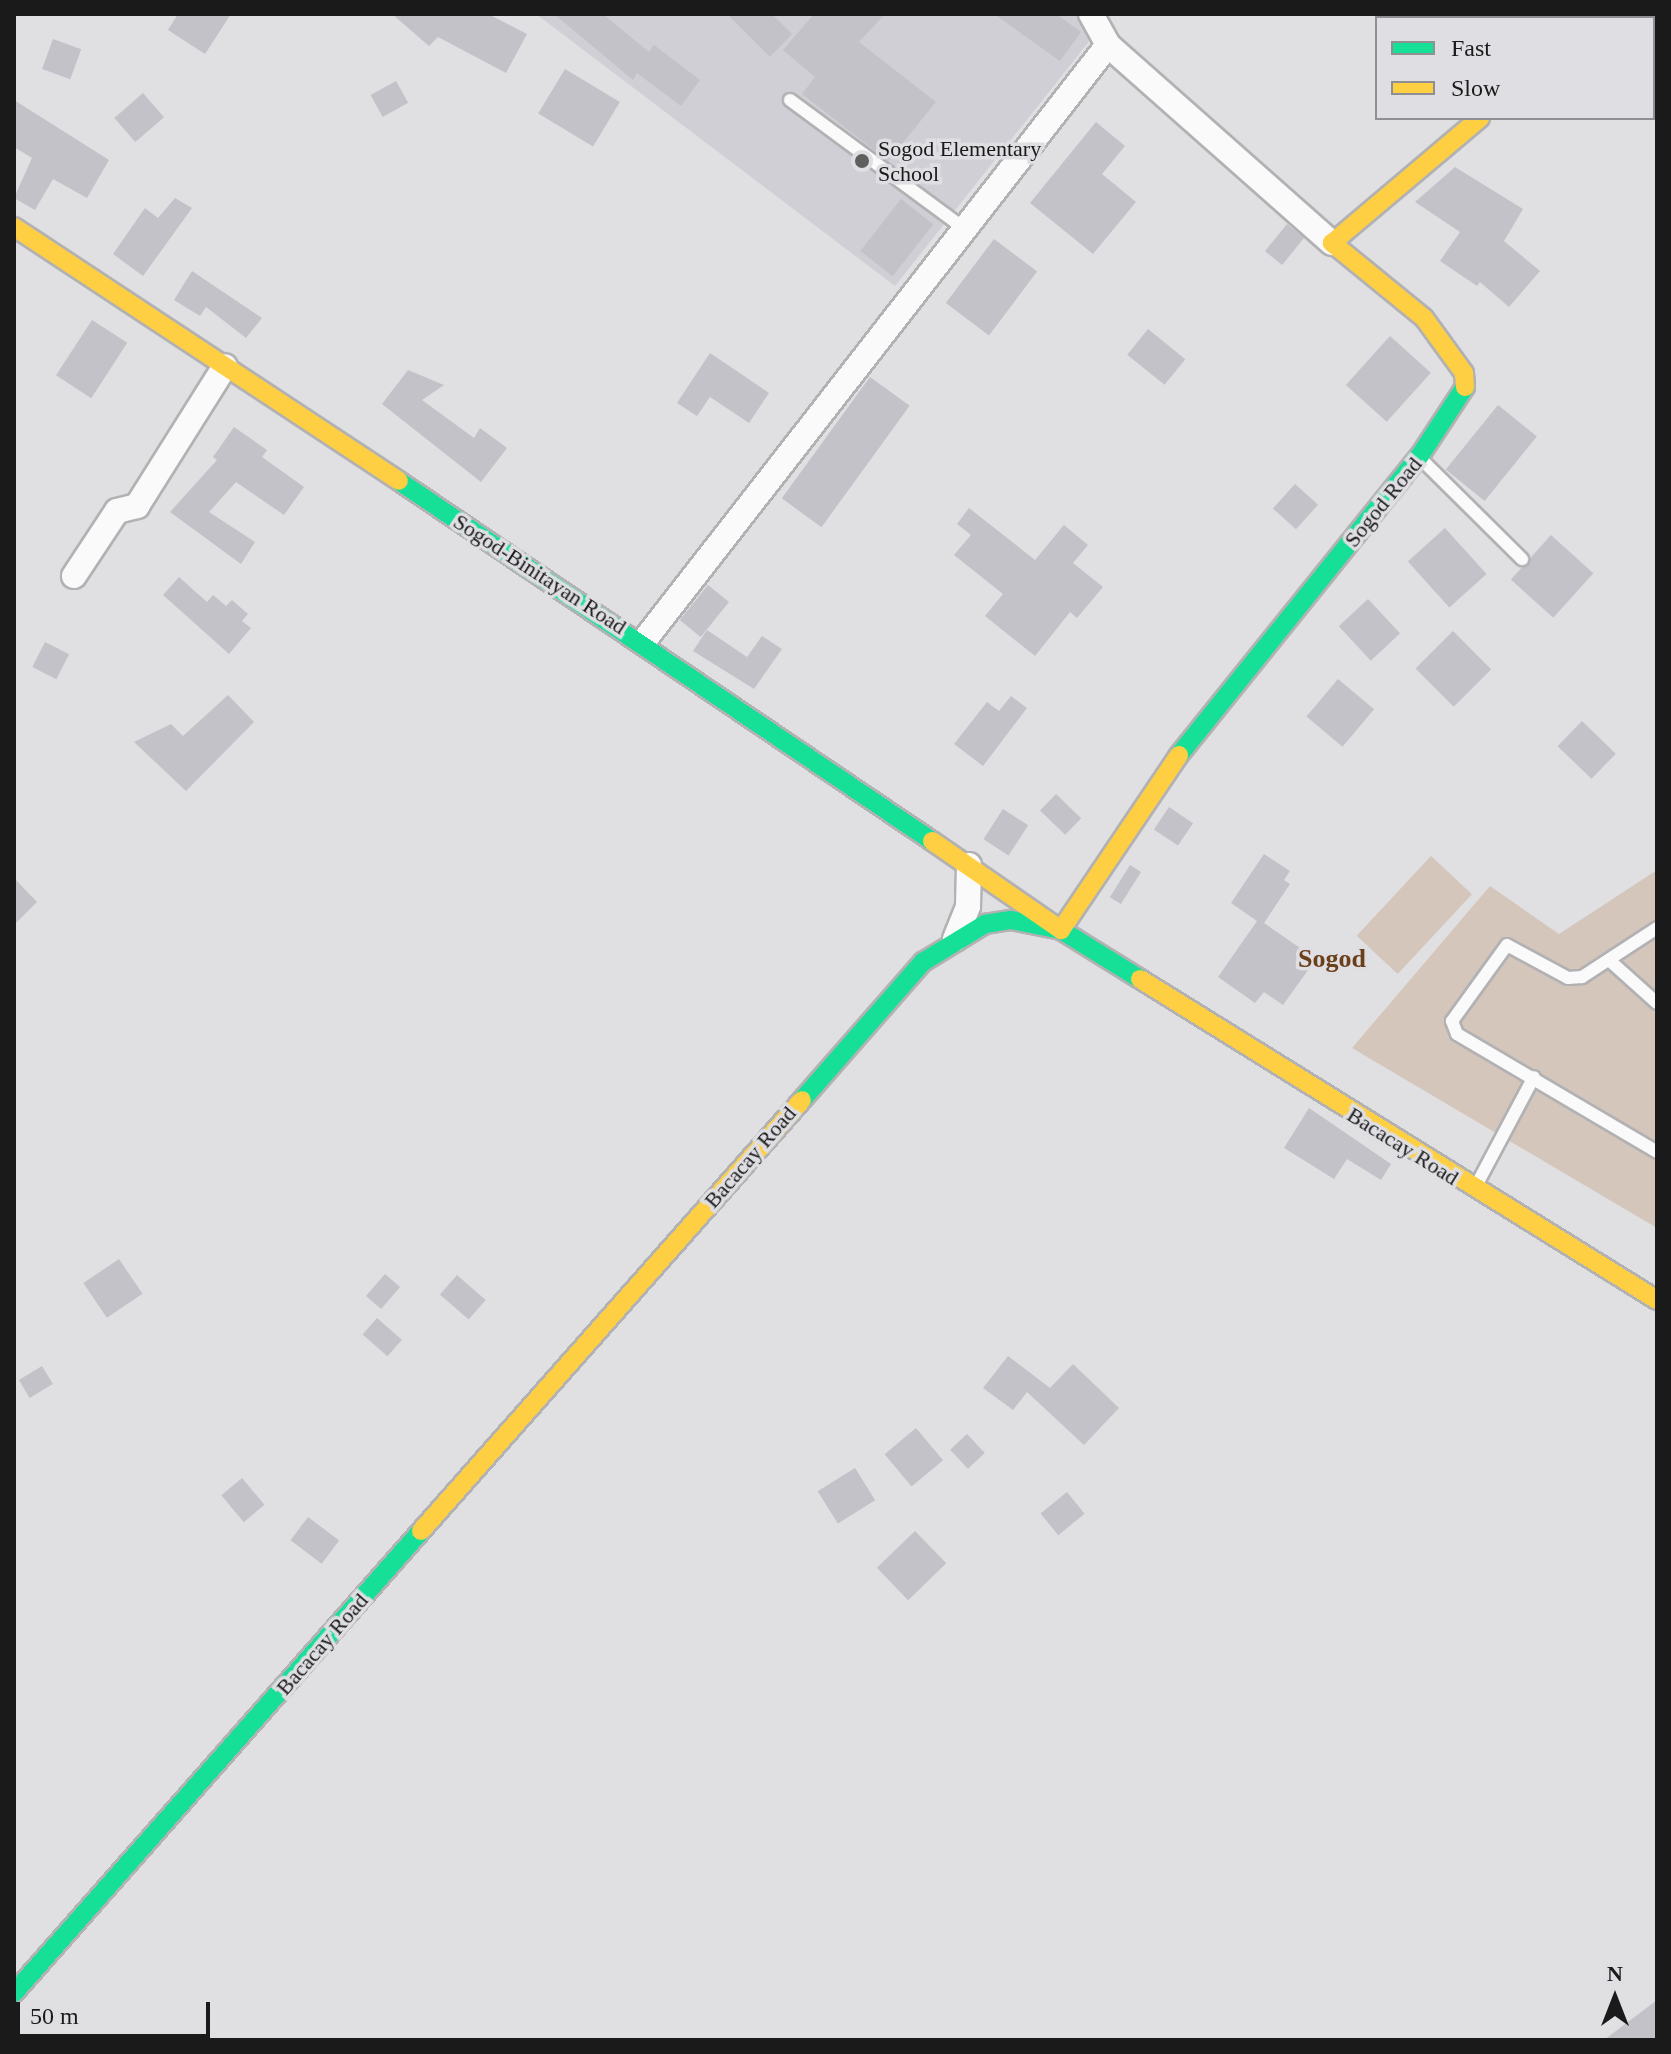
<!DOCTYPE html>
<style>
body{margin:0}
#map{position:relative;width:1671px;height:2054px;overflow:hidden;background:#e0dfe1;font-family:Georgia,serif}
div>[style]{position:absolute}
.built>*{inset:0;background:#d1cfd6}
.green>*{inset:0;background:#d5c6bc;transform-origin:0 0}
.building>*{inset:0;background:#c3c2c9;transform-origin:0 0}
.roads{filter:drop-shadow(2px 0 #b2b1b3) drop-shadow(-2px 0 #b2b1b3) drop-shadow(0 2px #b2b1b3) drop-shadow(0 -2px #b2b1b3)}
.lane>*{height:12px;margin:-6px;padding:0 6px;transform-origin:6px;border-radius:6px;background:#fafafa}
.street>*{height:24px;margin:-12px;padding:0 12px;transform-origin:12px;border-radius:12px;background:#fafafa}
.fast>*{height:18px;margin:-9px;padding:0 9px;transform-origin:9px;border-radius:9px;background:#16e098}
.slow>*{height:18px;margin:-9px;padding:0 9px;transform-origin:9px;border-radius:9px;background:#ffcf43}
.dots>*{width:22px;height:22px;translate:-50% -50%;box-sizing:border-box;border:4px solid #dfdee2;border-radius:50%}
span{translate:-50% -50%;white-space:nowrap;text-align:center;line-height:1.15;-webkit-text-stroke:7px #dfdee2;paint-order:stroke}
.poi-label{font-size:22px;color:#1a1a1b}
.left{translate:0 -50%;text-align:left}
.street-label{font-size:22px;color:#1a1a1b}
.quarter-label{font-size:26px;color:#6b3f19;font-weight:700}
.frame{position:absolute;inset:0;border:16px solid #1a1a1b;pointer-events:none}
.legend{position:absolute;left:1375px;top:16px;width:280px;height:104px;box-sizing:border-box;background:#dfdee2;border:2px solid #909092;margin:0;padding:10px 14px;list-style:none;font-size:24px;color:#1a1a1b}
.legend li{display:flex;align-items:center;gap:16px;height:40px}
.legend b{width:40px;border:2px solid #909092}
.north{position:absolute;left:1575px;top:1958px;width:80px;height:80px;-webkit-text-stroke:6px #dfdee2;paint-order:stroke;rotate:0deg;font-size:22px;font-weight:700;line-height:32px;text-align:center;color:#1a1a1b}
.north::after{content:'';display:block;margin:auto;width:28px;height:36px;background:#1a1a1b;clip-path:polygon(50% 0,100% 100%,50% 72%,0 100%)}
.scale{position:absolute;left:16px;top:2002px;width:194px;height:36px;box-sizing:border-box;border:4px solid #1a1a1b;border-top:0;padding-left:10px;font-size:24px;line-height:28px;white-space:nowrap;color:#1a1a1b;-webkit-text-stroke:6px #dfdee2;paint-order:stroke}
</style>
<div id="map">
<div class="built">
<i style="clip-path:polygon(536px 14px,1078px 14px,1094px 35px,895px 286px)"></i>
</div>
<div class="green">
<i style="left:1431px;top:856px;width:56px;height:109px;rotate:43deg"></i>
<i style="clip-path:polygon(1657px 870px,1657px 1228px,1352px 1048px,1490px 886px,1559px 934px)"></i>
</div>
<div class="building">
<i style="clip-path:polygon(178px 14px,231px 14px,205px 54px,168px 30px)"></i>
<i style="clip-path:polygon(392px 14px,488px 14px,527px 34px,506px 73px,438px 37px,429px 46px)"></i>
<i style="clip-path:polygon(554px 14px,603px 14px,649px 52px,654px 45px,700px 80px,681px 106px,637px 73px,633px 80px)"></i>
<i style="clip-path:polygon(727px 14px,772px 14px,792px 34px,770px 57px)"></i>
<i style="clip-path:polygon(814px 14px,885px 14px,859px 42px,936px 102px,888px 161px,802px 94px,815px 77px,783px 50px)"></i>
<i style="clip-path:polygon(994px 14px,1056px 14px,1081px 32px,1060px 61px)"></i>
<i style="left:53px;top:39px;width:30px;height:32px;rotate:20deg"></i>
<i style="left:565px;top:69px;width:64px;height:52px;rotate:31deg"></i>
<i style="left:396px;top:81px;width:25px;height:29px;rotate:61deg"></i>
<i style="left:143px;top:93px;width:32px;height:38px;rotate:49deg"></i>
<i style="clip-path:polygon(14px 100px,109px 160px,87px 198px,53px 179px,35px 210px,14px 198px,32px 158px,14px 147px)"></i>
<i style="clip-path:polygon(1096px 122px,1125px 146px,1102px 174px,1136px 202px,1093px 254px,1030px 203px)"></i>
<i style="clip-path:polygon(1455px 167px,1523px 209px,1504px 241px,1540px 271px,1509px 307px,1480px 282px,1477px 286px,1440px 261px,1460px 232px,1415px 202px)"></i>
<i style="clip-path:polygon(175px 198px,192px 208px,143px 276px,113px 254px,145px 208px,158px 218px)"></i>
<i style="left:901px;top:199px;width:41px;height:66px;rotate:38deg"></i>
<i style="left:1287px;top:224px;width:22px;height:35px;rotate:39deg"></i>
<i style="left:994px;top:239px;width:54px;height:80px;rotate:37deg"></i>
<i style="clip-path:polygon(192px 271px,262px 318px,246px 338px,206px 307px,200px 316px,174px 300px)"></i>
<i style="left:92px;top:320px;width:42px;height:66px;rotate:33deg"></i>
<i style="left:1148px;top:329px;width:48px;height:33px;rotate:39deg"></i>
<i style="left:1390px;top:336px;width:55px;height:66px;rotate:42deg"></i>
<i style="clip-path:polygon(710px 353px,769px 393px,749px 423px,710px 397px,697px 416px,677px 403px)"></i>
<i style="clip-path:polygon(408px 370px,444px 385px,422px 400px,474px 438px,480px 428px,507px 448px,481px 482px,382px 404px)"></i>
<i style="left:870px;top:377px;width:49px;height:150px;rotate:36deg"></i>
<i style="left:1498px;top:405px;width:50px;height:83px;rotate:39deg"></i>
<i style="clip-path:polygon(234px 427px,267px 450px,262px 457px,304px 487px,284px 515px,236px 482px,209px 512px,255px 542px,241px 564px,170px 512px,217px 460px,213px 457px)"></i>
<i style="left:1295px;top:484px;width:31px;height:33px;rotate:42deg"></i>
<i style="clip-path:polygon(969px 508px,1035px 560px,1064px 525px,1088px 545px,1073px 563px,1103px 587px,1077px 618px,1070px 612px,1035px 656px,985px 616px,1003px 594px,954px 555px,971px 535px,957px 524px)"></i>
<i style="left:1445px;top:528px;width:62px;height:50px;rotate:48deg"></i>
<i style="left:1551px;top:535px;width:57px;height:60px;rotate:42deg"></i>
<i style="clip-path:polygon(179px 577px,207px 602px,213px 595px,226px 606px,232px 600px,248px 614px,242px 621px,251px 628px,229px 654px,163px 595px)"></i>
<i style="left:708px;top:585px;width:27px;height:45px;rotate:39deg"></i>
<i style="left:1368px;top:599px;width:47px;height:40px;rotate:47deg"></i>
<i style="clip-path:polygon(707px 630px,747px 657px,762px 636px,782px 649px,754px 689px,693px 651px)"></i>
<i style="left:1453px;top:631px;width:54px;height:53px;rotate:45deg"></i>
<i style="left:45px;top:642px;width:27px;height:28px;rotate:27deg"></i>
<i style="left:1338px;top:679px;width:47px;height:49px;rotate:40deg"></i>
<i style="clip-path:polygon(228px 695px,254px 722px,186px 791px,134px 742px,171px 724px,183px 736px)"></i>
<i style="clip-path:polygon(1011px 696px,1027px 708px,983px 766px,954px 744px,987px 702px,999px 711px)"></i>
<i style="left:1582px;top:721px;width:47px;height:35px;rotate:44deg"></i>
<i style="left:1056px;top:794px;width:35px;height:23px;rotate:44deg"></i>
<i style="left:1169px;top:807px;width:29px;height:27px;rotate:34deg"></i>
<i style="left:1003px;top:809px;width:30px;height:36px;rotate:33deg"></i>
<i style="clip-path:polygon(1264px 854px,1290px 871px,1284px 880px,1290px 884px,1264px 923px,1316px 959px,1283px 1005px,1264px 992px,1255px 1003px,1218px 977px,1257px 921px,1231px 903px)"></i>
<i style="left:1130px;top:865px;width:13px;height:38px;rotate:32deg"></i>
<i style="clip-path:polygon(14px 878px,37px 902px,14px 925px)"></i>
<i style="clip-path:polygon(1309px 1108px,1391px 1164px,1381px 1180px,1347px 1159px,1334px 1179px,1284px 1148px)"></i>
<i style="left:119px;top:1259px;width:42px;height:43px;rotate:56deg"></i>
<i style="left:385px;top:1274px;width:20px;height:29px;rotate:41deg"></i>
<i style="left:457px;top:1275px;width:38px;height:26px;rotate:41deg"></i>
<i style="left:377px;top:1318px;width:33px;height:22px;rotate:41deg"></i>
<i style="clip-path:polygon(1008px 1356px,1050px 1388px,1073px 1364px,1119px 1408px,1084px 1445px,1027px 1392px,1013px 1410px,983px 1388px)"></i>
<i style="left:42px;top:1366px;width:21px;height:27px;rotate:59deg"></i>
<i style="left:916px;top:1428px;width:42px;height:41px;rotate:50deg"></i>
<i style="left:967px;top:1434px;width:26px;height:23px;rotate:47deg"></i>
<i style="left:855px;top:1468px;width:38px;height:44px;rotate:58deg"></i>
<i style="left:242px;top:1478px;width:35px;height:27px;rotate:50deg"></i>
<i style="left:1067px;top:1492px;width:28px;height:34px;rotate:51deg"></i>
<i style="left:308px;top:1517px;width:39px;height:29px;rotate:37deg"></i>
<i style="left:915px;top:1531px;width:45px;height:53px;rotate:46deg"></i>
<i style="clip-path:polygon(1657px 2000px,1657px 2040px,1604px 2040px)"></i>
</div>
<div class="roads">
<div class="lane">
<i style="left:790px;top:100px;width:217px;rotate:36.4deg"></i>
<i style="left:1422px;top:460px;width:141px;rotate:44.7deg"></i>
<i style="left:1657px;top:928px;width:90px;rotate:146.8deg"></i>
<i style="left:1582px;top:977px;width:14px;rotate:176deg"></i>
<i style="left:1568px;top:978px;width:69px;rotate:-151.6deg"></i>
<i style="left:1507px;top:945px;width:94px;rotate:125.9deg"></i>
<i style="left:1452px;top:1021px;width:14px;rotate:69deg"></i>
<i style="left:1457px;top:1034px;width:232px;rotate:30.5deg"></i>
<i style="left:1609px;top:960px;width:64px;rotate:41.9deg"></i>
<i style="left:1477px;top:1184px;width:121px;rotate:-62deg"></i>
</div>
<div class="street">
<i style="left:1091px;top:14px;width:35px;rotate:61deg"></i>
<i style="left:1108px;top:45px;width:299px;rotate:41.5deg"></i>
<i style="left:1589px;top:18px;width:6px;rotate:-45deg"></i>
<i style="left:74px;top:576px;width:78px;rotate:-56.5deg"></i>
<i style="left:117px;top:511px;width:21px;rotate:-14deg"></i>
<i style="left:137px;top:506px;width:165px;rotate:-57.8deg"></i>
<i style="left:643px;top:642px;width:757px;rotate:-52.09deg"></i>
<i style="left:955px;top:939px;width:35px;rotate:-68deg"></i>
<i style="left:968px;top:906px;width:41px;rotate:-88.6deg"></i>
</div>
<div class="fast">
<i style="left:399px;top:481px;width:643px;rotate:34.04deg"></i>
<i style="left:1179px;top:755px;width:383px;rotate:-51.2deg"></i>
<i style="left:1419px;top:457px;width:84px;rotate:-56.7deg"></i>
<i style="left:802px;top:1100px;width:184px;rotate:-48.8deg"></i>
<i style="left:923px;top:962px;width:73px;rotate:-31.5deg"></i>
<i style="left:985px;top:924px;width:26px;rotate:-9deg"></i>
<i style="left:1011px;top:920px;width:51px;rotate:11.3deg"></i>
<i style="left:1061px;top:930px;width:93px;rotate:31.8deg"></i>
<i style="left:14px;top:1993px;width:616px;rotate:-48.62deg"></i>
</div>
<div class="slow">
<i style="left:14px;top:227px;width:461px;rotate:33.4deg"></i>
<i style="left:1465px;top:387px;width:14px;rotate:-94deg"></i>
<i style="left:1464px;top:373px;width:68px;rotate:-126deg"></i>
<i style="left:1424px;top:318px;width:119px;rotate:-140.8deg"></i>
<i style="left:1332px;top:243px;width:194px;rotate:-40.2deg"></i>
<i style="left:932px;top:841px;width:157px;rotate:34.6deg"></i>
<i style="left:1061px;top:930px;width:211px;rotate:-56deg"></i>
<i style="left:1140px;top:979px;width:609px;rotate:31.84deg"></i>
<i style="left:421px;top:1531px;width:575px;rotate:-48.52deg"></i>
</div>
</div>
<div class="dots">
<i style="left:862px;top:161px;background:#5f5f60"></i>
</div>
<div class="poi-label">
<span class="left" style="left:878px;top:161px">Sogod Elementary<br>School</span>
</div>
<div class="street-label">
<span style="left:1383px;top:502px;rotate:-51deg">Sogod Road</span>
<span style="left:540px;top:574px;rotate:33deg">Sogod-Binitayan Road</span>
<span style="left:1403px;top:1146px;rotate:32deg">Bacacay Road</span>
<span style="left:750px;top:1157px;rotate:-49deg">Bacacay Road</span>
<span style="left:322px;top:1644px;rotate:-49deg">Bacacay Road</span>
</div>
<div class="quarter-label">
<span style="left:1332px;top:959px">Sogod</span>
</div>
<div class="frame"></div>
<ul class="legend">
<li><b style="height:10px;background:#16e098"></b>Fast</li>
<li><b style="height:10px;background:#ffcf43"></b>Slow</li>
</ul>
<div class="north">N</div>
<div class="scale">50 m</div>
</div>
